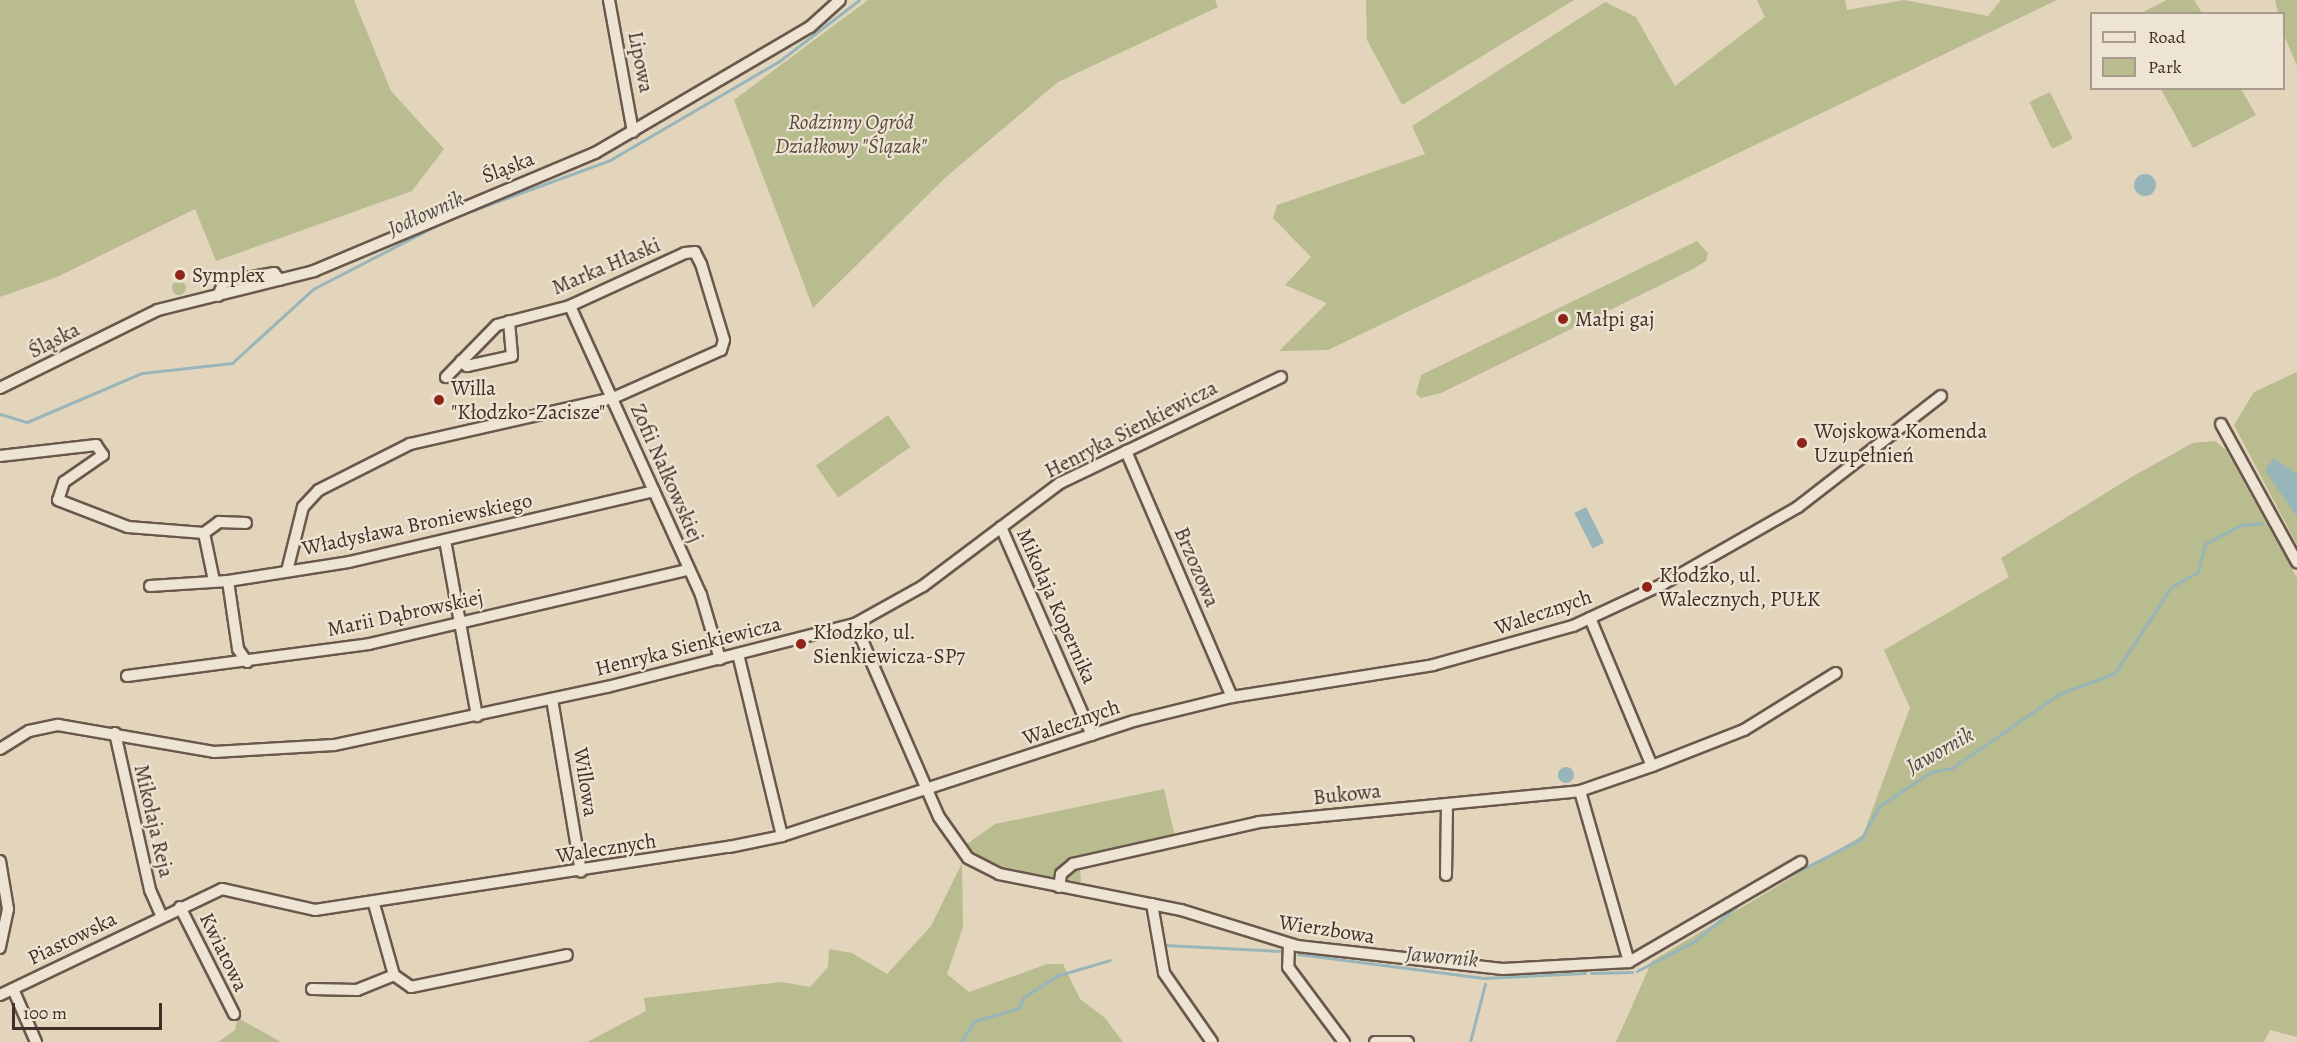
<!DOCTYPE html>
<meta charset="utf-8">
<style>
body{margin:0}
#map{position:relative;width:2297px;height:1042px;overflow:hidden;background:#e3d5bc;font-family:Alegreya,serif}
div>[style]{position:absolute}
.green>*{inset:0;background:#b8bc8e;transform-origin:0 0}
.round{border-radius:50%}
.water>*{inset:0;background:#98b6ba;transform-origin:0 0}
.stream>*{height:3px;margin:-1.5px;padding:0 1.5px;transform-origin:1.5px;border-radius:1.5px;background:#98b6ba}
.roads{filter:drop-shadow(2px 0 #6a584c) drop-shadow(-2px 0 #6a584c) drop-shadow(0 2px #6a584c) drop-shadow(0 -2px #6a584c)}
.minor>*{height:10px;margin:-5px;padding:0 5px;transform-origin:5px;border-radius:5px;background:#ede4d3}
.dots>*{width:16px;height:16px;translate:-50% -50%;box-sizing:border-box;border:3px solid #ede4d3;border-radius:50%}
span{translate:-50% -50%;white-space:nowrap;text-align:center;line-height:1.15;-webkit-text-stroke:4.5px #ede4d3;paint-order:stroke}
.street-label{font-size:21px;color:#412e26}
.park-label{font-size:21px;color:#594a3b;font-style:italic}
.poi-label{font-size:21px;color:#412e26}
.left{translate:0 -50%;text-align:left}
.water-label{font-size:22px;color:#524944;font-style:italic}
.legend{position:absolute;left:2090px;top:12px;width:195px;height:78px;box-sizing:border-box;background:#ede4d3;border:2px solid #a89b8e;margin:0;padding:8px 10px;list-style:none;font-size:18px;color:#412e26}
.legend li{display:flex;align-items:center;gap:12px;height:30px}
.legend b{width:30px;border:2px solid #a89b8e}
.scale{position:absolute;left:12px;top:1003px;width:150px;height:27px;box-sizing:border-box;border:3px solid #412e26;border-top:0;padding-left:8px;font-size:18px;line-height:21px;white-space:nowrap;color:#412e26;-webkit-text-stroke:4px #ede4d3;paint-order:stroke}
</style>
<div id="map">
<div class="green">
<i style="clip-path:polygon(0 0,354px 0,391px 91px,444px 149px,412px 191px,216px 261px,195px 209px,57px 277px,0 297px)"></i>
<i style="clip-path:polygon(868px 0,1215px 0,1218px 7px,1058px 82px,945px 178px,813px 308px,734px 100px)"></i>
<i style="clip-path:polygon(1366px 0,1574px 0,1402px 105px,1367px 40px)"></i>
<i style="clip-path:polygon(1757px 0,1845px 0,1847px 10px,1904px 0,1988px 16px,2001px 0,2057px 0,1328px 350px,1279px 351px,1327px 303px,1285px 285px,1311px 257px,1273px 218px,1277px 205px,1425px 154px,1412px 126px,1605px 2px,1636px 17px,1675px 86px,1765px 17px)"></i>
<i style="clip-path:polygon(2167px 0,2194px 0,2202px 13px,2141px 13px)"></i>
<i style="clip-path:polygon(2275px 0,2297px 0,2297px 66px,2284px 35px,2284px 14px,2278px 13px)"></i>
<i style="clip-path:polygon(2161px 89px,2241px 89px,2256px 115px,2193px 148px)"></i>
<i style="left:2050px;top:92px;width:52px;height:23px;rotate:64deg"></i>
<i style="clip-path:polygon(1697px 241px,1708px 253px,1706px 261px,1691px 270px,1441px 393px,1421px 398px,1416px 394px,1421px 375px)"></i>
<i class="round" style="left:172px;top:281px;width:14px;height:14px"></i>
<i style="clip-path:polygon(2297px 372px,2297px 545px,2234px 425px,2254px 392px)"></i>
<i style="left:888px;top:415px;width:39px;height:88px;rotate:55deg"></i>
<i style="clip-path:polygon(2215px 441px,2226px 450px,2297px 578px,2297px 1037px,2270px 1030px,2264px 1042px,1616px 1042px,1652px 961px,1863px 835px,1910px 708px,1884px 650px,2009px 577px,2001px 558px,2133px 476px,2193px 443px)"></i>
<i style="clip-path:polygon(1164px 789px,1177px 845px,1080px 867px,1081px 882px,998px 868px,964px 846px,995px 824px)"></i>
<i style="clip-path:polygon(962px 863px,963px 927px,947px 974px,969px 992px,1047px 964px,1063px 964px,1080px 999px,1105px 1018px,1123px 1042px,587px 1042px,646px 1011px,644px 998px,781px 982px,810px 987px,828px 967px,829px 949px,852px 953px,887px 974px,931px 926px)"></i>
<i style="clip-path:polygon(238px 1018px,281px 1042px,218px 1042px,235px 1030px)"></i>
</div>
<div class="water">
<i class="round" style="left:2134px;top:174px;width:22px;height:22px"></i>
<i style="clip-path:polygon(2274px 458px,2297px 474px,2297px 517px,2265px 470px)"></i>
<i style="left:1586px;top:507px;width:40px;height:13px;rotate:63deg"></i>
<i class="round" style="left:1558px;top:767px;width:16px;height:16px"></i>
</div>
<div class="stream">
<i style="left:471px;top:211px;width:148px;rotate:-20.1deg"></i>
<i style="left:610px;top:160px;width:194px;rotate:-30.3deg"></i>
<i style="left:778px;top:62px;width:102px;rotate:-37.4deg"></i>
<i style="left:0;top:414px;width:28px;rotate:17deg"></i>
<i style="left:27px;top:422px;width:125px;rotate:-23.1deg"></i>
<i style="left:142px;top:373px;width:91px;rotate:-6.3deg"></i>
<i style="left:232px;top:363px;width:110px;rotate:-42.4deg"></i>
<i style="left:313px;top:289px;width:148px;rotate:-27.3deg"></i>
<i style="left:1763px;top:889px;width:110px;rotate:-27deg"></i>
<i style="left:1861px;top:839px;width:38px;rotate:-61deg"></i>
<i style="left:1879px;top:806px;width:62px;rotate:-33.2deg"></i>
<i style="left:1931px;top:772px;width:21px;rotate:-11deg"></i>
<i style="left:1952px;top:768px;width:130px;rotate:-34.7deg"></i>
<i style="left:2059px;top:694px;width:60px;rotate:-20.6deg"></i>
<i style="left:2115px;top:673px;width:103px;rotate:-56.9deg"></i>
<i style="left:2171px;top:587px;width:31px;rotate:-29deg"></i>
<i style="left:2198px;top:572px;width:29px;rotate:-76deg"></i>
<i style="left:2205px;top:544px;width:41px;rotate:-27.8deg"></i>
<i style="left:2241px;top:525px;width:21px;rotate:-5deg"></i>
<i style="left:1165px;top:945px;width:115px;rotate:3deg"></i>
<i style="left:1298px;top:954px;width:187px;rotate:7.4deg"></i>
<i style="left:1483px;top:978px;width:102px;rotate:-2.8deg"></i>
<i style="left:1637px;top:971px;width:65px;rotate:-27.3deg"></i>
<i style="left:1695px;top:941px;width:62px;rotate:-39.8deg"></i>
<i style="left:1591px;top:973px;width:41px;rotate:-1.4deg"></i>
<i style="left:961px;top:1042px;width:25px;rotate:-58deg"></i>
<i style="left:974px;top:1021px;width:47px;rotate:-16.1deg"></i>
<i style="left:1019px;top:1008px;width:12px;rotate:-66deg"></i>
<i style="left:1024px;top:997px;width:38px;rotate:-33deg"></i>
<i style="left:1056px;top:976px;width:56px;rotate:-16.5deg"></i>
<i style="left:1470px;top:1042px;width:60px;rotate:-75.5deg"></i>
</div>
<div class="roads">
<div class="minor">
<i style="left:609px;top:0;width:134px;rotate:79.7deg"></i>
<i style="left:218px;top:296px;width:15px;rotate:-67deg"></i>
<i style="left:224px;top:282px;width:51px;rotate:-10.2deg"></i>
<i style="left:274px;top:273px;width:9px;rotate:49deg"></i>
<i style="left:570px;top:306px;width:317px;rotate:65.6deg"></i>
<i style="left:701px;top:595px;width:67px;rotate:73.5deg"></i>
<i style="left:461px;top:361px;width:8px;rotate:40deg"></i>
<i style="left:467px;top:366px;width:46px;rotate:-12.5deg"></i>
<i style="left:512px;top:356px;width:35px;rotate:-95deg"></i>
<i style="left:0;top:388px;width:176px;rotate:-26.3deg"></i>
<i style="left:158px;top:310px;width:161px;rotate:-14deg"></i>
<i style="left:314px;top:271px;width:305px;rotate:-22.8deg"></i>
<i style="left:595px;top:153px;width:249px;rotate:-30.4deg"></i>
<i style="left:810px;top:27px;width:40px;rotate:-42deg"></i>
<i style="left:2221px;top:424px;width:158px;rotate:61.2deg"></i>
<i style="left:1126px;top:451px;width:268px;rotate:66.7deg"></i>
<i style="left:0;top:456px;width:97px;rotate:-6.5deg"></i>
<i style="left:96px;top:445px;width:12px;rotate:55deg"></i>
<i style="left:103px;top:455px;width:47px;rotate:145.3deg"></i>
<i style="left:64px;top:482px;width:19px;rotate:108deg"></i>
<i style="left:58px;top:500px;width:75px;rotate:21.1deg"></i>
<i style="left:128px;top:527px;width:76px;rotate:4.5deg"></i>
<i style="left:204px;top:533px;width:49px;rotate:78.2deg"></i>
<i style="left:1001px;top:527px;width:227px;rotate:66.4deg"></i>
<i style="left:204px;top:533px;width:19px;rotate:-36deg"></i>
<i style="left:219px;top:522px;width:27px;rotate:2deg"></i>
<i style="left:445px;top:540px;width:179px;rotate:79.7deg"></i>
<i style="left:287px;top:571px;width:66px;rotate:-76deg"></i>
<i style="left:303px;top:507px;width:23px;rotate:-47deg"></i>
<i style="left:319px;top:490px;width:102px;rotate:-26.8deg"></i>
<i style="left:410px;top:444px;width:208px;rotate:-12.8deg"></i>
<i style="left:613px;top:398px;width:118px;rotate:-24deg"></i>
<i style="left:721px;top:350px;width:10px;rotate:-73deg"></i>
<i style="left:724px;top:340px;width:79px;rotate:-106.8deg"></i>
<i style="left:701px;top:264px;width:13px;rotate:-117deg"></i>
<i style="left:695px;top:252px;width:10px;rotate:174deg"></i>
<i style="left:685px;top:253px;width:127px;rotate:155.3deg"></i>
<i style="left:570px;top:306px;width:75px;rotate:165.4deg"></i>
<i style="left:497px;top:325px;width:73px;rotate:134.4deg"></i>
<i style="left:228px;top:581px;width:69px;rotate:81.6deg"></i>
<i style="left:238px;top:649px;width:16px;rotate:55deg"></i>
<i style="left:150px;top:586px;width:78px;rotate:-3.7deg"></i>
<i style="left:228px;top:581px;width:122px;rotate:-8.9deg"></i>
<i style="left:349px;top:562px;width:313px;rotate:-13.1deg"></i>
<i style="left:1590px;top:618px;width:160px;rotate:67.3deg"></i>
<i style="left:1652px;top:766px;width:99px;rotate:-21.4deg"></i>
<i style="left:1744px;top:730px;width:108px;rotate:-31.8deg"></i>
<i style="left:855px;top:624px;width:210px;rotate:66.5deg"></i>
<i style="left:939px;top:817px;width:50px;rotate:54.7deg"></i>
<i style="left:968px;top:858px;width:35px;rotate:27deg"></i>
<i style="left:999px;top:874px;width:186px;rotate:11.2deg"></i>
<i style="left:1181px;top:910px;width:121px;rotate:17.2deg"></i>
<i style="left:1297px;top:946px;width:207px;rotate:6.4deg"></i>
<i style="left:1503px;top:969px;width:126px;rotate:-3.2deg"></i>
<i style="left:1629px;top:962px;width:178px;rotate:-106deg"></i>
<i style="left:738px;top:654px;width:187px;rotate:76.4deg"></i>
<i style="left:127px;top:676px;width:244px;rotate:-7.5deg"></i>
<i style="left:369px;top:644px;width:327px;rotate:-13.1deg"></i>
<i style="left:552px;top:699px;width:175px;rotate:80.5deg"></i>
<i style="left:115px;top:733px;width:161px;rotate:77.4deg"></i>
<i style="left:150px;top:890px;width:27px;rotate:66deg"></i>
<i style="left:0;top:749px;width:34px;rotate:-32deg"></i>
<i style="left:29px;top:731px;width:30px;rotate:-12deg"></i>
<i style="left:58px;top:725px;width:158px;rotate:9.8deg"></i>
<i style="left:214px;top:752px;width:120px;rotate:-3.3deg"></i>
<i style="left:334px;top:745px;width:279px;rotate:-12deg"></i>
<i style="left:607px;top:687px;width:256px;rotate:-14.3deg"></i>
<i style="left:855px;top:624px;width:78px;rotate:-29.2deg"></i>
<i style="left:923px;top:586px;width:171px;rotate:-36.9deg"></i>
<i style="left:1060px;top:483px;width:245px;rotate:-25.6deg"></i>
<i style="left:0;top:861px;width:49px;rotate:80.5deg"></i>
<i style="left:8px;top:909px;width:40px;rotate:102deg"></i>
<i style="left:1446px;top:875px;width:71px;rotate:-89.2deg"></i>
<i style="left:1059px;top:887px;width:13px;rotate:-81deg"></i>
<i style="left:1061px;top:874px;width:16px;rotate:-40deg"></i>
<i style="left:1073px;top:864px;width:191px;rotate:-12.7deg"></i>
<i style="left:1259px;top:822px;width:322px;rotate:-5.5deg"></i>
<i style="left:1580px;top:791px;width:76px;rotate:-19.1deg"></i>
<i style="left:374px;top:904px;width:74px;rotate:74.3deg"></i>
<i style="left:394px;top:975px;width:21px;rotate:35deg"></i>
<i style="left:411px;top:987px;width:159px;rotate:-11.6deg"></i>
<i style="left:1152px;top:904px;width:70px;rotate:80.1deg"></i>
<i style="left:1164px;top:973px;width:84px;rotate:55.2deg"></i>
<i style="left:180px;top:907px;width:120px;rotate:63.2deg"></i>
<i style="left:1289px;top:944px;width:23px;rotate:92deg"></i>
<i style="left:1288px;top:967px;width:94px;rotate:53.3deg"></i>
<i style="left:1629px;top:962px;width:199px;rotate:-30.2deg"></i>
<i style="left:13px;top:989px;width:58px;rotate:66.5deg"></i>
<i style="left:312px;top:989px;width:45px;rotate:1.3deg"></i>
<i style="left:357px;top:990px;width:40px;rotate:-22deg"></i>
<i style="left:0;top:995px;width:246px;rotate:-25.5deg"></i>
<i style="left:222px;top:889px;width:95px;rotate:12.7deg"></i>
<i style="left:315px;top:910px;width:419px;rotate:-8.7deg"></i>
<i style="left:729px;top:847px;width:54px;rotate:-11.7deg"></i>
<i style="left:782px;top:836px;width:370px;rotate:-18.1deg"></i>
<i style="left:1134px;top:721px;width:101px;rotate:-13.8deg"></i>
<i style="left:1232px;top:697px;width:204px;rotate:-9deg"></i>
<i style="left:1433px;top:665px;width:145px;rotate:-15.6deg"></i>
<i style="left:1573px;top:626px;width:99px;rotate:-25deg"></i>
<i style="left:1663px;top:584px;width:155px;rotate:-29.7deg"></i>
<i style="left:1798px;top:507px;width:181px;rotate:-37.8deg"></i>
<i style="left:1375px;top:1042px;width:33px"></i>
</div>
</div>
<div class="dots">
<i style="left:180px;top:275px;background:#8f2418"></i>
<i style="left:1563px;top:319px;background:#8f2418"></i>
<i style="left:439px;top:400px;background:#8f2418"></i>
<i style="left:1802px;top:443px;background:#8f2418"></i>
<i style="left:1647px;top:587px;background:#8f2418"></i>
<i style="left:801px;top:644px;background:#8f2418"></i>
</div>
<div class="street-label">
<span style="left:641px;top:62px;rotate:79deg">Lipowa</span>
<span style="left:508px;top:167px;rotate:-21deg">Śląska</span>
<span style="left:606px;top:266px;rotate:-23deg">Marka Hłaski</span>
<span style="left:54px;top:340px;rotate:-27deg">Śląska</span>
<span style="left:1131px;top:429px;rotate:-27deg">Henryka Sienkiewicza</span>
<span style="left:667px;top:473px;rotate:66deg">Zofii Nałkowskiej</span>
<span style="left:417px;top:524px;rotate:-12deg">Władysława Broniewskiego</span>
<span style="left:1197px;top:567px;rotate:67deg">Brzozowa</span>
<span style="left:1057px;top:606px;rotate:66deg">Mikołaja Kopernika</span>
<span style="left:1543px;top:612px;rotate:-19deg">Walecznych</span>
<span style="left:405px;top:613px;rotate:-12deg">Marii Dąbrowskiej</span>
<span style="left:688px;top:646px;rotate:-14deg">Henryka Sienkiewicza</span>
<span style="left:1071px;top:722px;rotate:-19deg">Walecznych</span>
<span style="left:586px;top:782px;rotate:81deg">Willowa</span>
<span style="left:1347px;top:794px;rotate:-6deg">Bukowa</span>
<span style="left:154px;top:821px;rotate:77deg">Mikołaja Reja</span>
<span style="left:606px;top:848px;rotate:-9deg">Walecznych</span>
<span style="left:1327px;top:929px;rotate:9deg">Wierzbowa</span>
<span style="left:72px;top:938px;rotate:-26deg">Piastowska</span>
<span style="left:224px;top:952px;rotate:64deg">Kwiatowa</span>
</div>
<div class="park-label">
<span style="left:851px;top:134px">Rodzinny Ogród<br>Działkowy "Ślązak"</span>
</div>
<div class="poi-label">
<span class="left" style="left:192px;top:275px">Symplex</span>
<span class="left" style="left:1575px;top:319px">Małpi gaj</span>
<span class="left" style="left:451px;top:400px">Willa<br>"Kłodzko-Zacisze"</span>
<span class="left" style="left:1814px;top:443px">Wojskowa Komenda<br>Uzupełnień</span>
<span class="left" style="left:1659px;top:587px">Kłodzko, ul.<br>Walecznych, PUŁK</span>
<span class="left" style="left:813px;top:644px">Kłodzko, ul.<br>Sienkiewicza-SP7</span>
</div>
<div class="water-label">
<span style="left:426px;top:214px;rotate:-24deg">Jodłownik</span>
<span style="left:1940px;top:751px;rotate:-29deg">Jawornik</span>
<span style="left:1442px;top:957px;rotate:5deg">Jawornik</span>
</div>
<ul class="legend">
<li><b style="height:8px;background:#ede4d3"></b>Road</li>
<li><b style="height:16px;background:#b8bc8e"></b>Park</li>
</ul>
<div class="scale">100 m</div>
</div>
